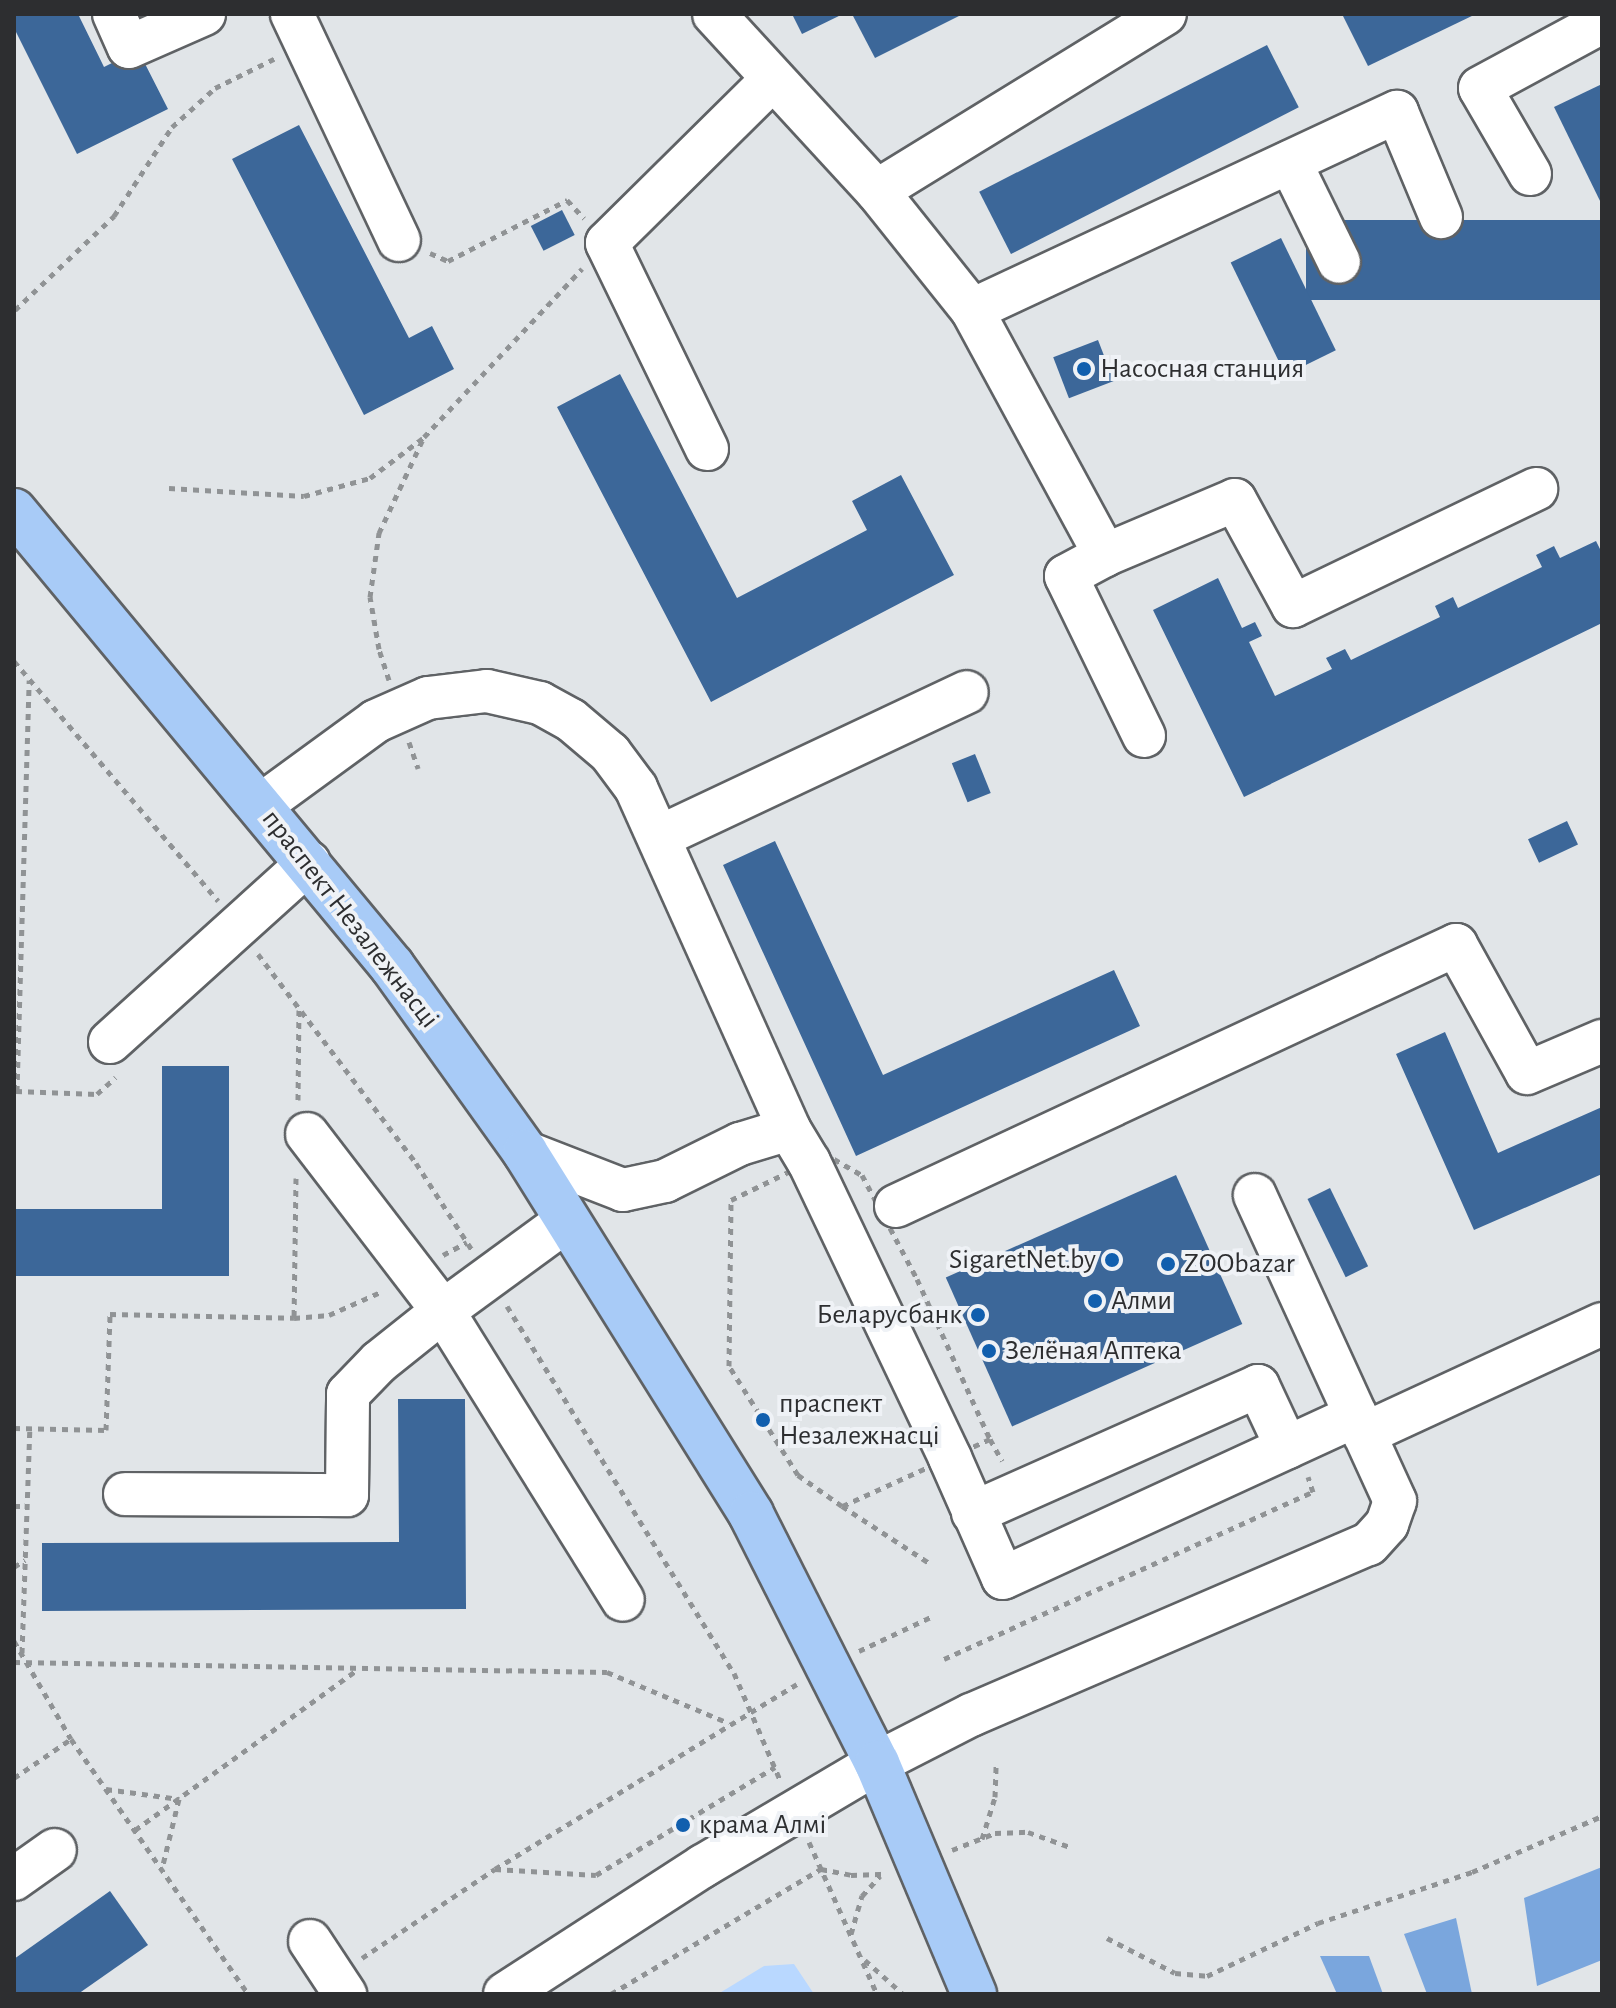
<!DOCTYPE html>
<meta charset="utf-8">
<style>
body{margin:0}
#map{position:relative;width:1616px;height:2008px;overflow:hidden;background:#e1e5e8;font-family:"Alegreya Sans",sans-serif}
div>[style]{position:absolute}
.green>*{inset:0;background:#b9d8ff}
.water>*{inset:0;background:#7aa6dd}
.building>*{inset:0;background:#3c6799;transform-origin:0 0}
.path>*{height:5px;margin-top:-2.5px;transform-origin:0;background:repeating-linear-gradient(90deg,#909395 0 6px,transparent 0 12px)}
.roads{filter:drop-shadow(2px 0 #5f6265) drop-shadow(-2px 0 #5f6265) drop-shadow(0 2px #5f6265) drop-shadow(0 -2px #5f6265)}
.minor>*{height:42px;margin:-21px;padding:0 21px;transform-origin:21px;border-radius:21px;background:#fff}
.major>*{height:44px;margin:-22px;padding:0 22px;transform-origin:22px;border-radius:22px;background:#a8cbf7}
.dots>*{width:22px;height:22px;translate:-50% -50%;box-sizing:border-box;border:4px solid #eff2f6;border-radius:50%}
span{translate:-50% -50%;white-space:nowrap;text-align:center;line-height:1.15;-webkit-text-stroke:8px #eff2f6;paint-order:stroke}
.poi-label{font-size:28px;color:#2d2e30}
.left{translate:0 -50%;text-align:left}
.right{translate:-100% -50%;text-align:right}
.street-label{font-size:28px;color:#2d2e30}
.frame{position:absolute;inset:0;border:16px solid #2d2e30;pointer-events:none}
</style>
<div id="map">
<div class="green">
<i style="clip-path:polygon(794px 1964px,814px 1994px,718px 1994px,764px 1966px)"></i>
</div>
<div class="water">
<i style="clip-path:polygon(1602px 1867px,1602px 1960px,1537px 1986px,1524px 1898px)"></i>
<i style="clip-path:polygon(1456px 1918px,1472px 1994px,1427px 1994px,1404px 1934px)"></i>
<i style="clip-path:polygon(1320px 1956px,1369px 1956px,1383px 1994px,1337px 1994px)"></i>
</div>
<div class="building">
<i style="clip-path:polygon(14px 14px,78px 14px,104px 67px,138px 50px,168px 109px,77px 154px,14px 28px)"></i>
<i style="clip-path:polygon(792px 14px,843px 14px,802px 34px)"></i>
<i style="clip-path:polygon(852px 14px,963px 14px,875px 58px)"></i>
<i style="clip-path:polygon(1342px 14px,1476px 14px,1368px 66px)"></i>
<i style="left:1267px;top:45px;width:70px;height:323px;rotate:63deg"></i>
<i style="clip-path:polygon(1602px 84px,1602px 205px,1554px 107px)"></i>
<i style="clip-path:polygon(299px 125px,409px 338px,432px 326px,454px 369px,364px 415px,232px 159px)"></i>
<i style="left:562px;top:210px;width:28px;height:35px;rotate:63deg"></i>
<i style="left:1602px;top:220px;width:80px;height:296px;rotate:90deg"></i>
<i style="left:1281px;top:238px;width:125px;height:56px;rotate:64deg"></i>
<i style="left:1098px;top:340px;width:44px;height:48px;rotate:69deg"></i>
<i style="clip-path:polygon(620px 374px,737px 598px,867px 530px,852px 501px,901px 475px,954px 575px,711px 702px,557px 407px)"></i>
<i style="clip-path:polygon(1596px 541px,1602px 553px,1602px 623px,1244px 797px,1153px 610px,1218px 578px,1242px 628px,1255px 622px,1262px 636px,1249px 642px,1275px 696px,1332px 669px,1326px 658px,1345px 649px,1351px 660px,1440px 617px,1435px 606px,1453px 597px,1458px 608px,1542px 567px,1536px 555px,1554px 546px,1560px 558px)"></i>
<i style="left:975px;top:754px;width:42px;height:25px;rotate:68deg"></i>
<i style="left:1567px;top:821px;width:26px;height:43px;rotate:65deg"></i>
<i style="clip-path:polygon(775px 841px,883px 1075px,1114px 970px,1140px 1026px,856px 1156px,723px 865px)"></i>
<i style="clip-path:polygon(1445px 1032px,1498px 1153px,1602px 1107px,1602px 1174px,1474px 1230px,1396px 1054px)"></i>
<i style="clip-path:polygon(162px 1066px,229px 1066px,229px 1276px,14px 1276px,14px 1209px,162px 1209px)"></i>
<i style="left:1176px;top:1175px;width:163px;height:252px;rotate:66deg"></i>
<i style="left:1330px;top:1188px;width:87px;height:25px;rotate:64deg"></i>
<i style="clip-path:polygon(398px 1399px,465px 1399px,466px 1609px,42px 1611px,42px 1543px,399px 1542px)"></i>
<i style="clip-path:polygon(110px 1891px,148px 1945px,78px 1994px,14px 1994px,14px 1959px)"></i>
</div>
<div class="path">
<i style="left:430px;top:253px;width:20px;rotate:24deg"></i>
<i style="left:448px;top:261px;width:134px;rotate:-27.1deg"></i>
<i style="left:567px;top:200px;width:25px;rotate:47deg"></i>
<i style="left:15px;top:310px;width:137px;rotate:-43.5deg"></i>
<i style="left:114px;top:216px;width:106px;rotate:-56.9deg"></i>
<i style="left:172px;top:127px;width:58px;rotate:-42.2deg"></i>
<i style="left:215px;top:88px;width:66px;rotate:-26.2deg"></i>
<i style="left:169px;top:488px;width:135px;rotate:3.4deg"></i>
<i style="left:304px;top:496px;width:68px;rotate:-15.3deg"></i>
<i style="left:370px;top:478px;width:66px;rotate:-37deg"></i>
<i style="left:14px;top:661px;width:315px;rotate:49.6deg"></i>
<i style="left:389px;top:680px;width:33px;rotate:-108deg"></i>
<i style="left:379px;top:649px;width:53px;rotate:-99.8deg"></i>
<i style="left:370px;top:597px;width:65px;rotate:-82deg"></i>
<i style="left:379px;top:533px;width:106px;rotate:-64.9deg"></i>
<i style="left:424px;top:437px;width:231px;rotate:-46.8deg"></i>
<i style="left:409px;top:742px;width:28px;rotate:71deg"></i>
<i style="left:258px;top:954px;width:262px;rotate:52.9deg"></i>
<i style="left:416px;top:1163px;width:103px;rotate:57.2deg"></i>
<i style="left:16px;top:1091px;width:81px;rotate:2.1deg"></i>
<i style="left:97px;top:1094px;width:25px;rotate:-42deg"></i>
<i style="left:17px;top:1091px;width:411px;rotate:-88.3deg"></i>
<i style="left:298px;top:1100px;width:90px;rotate:-89.4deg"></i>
<i style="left:834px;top:1159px;width:32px;rotate:30deg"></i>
<i style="left:862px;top:1175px;width:118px;rotate:62.1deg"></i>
<i style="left:917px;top:1279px;width:176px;rotate:65.5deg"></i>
<i style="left:990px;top:1439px;width:162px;rotate:155.6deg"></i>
<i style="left:842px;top:1506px;width:54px;rotate:-144.8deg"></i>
<i style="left:798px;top:1475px;width:129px;rotate:-122.3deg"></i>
<i style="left:729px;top:1366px;width:166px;rotate:-89.3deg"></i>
<i style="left:731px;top:1200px;width:87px;rotate:-26deg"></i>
<i style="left:809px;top:1162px;width:25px;rotate:-7deg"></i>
<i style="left:296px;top:1178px;width:140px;rotate:90.8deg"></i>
<i style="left:294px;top:1318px;width:35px;rotate:-5deg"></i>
<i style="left:329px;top:1315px;width:59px;rotate:-24deg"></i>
<i style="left:443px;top:1255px;width:27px;rotate:-28deg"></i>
<i style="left:507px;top:1306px;width:432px;rotate:58.3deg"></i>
<i style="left:734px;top:1673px;width:119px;rotate:66.7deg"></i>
<i style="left:14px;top:1428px;width:92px;rotate:1.2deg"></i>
<i style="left:106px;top:1430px;width:116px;rotate:-88deg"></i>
<i style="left:110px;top:1314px;width:184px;rotate:1.2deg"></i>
<i style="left:990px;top:1439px;width:25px;rotate:61deg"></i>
<i style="left:14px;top:1506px;width:13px"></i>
<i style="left:842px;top:1506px;width:104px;rotate:33.2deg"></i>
<i style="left:14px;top:1567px;width:13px;rotate:-32deg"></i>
<i style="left:14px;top:1641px;width:113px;rotate:59.8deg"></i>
<i style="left:71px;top:1739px;width:310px;rotate:55.2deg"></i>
<i style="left:859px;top:1651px;width:80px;rotate:-25.3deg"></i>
<i style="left:22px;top:1653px;width:225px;rotate:-88deg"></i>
<i style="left:944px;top:1659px;width:405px;rotate:-24.4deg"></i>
<i style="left:1313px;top:1492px;width:16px;rotate:-108deg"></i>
<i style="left:14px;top:1662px;width:593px;rotate:0.97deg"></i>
<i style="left:607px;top:1672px;width:132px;rotate:22.7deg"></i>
<i style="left:14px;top:1778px;width:69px;rotate:-34.4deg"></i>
<i style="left:106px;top:1789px;width:74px;rotate:7.8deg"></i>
<i style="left:179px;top:1799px;width:72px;rotate:103.7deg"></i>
<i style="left:135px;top:1830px;width:274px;rotate:-35.8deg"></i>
<i style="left:982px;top:1839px;width:44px;rotate:-72.8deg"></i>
<i style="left:995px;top:1797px;width:35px;rotate:-88deg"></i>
<i style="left:809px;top:1842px;width:167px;rotate:65.9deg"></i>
<i style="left:952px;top:1850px;width:46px;rotate:-21.6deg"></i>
<i style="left:995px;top:1833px;width:33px;rotate:-2deg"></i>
<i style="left:1028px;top:1832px;width:45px;rotate:19.7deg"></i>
<i style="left:495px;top:1869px;width:101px;rotate:3.4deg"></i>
<i style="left:596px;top:1875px;width:209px;rotate:-31.1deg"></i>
<i style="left:851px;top:1934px;width:40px;rotate:-74deg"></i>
<i style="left:862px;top:1896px;width:27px;rotate:-48deg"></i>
<i style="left:1107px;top:1938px;width:76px;rotate:27.2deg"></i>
<i style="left:1175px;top:1973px;width:32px;rotate:5deg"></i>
<i style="left:1207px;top:1976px;width:123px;rotate:-25.5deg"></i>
<i style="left:1318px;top:1923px;width:162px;rotate:-18.3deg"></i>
<i style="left:1472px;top:1872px;width:142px;rotate:-23.3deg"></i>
<i style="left:362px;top:1958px;width:160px;rotate:-33.8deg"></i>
<i style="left:495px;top:1869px;width:354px;rotate:-31.5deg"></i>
<i style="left:865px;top:1960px;width:51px;rotate:41.8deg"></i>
<i style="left:611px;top:1994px;width:244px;rotate:-30.8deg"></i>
<i style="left:821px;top:1869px;width:31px;rotate:11deg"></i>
<i style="left:851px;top:1875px;width:35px;rotate:-2deg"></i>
</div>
<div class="roads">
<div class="minor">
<i style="left:114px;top:14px;width:36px;rotate:66deg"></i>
<i style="left:129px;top:47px;width:82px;rotate:-23.7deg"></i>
<i style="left:292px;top:14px;width:250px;rotate:64.7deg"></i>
<i style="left:714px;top:14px;width:241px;rotate:47.4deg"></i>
<i style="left:877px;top:191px;width:152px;rotate:51.4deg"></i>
<i style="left:972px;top:310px;width:279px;rotate:61.5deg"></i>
<i style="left:1290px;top:162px;width:111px;rotate:63.9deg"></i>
<i style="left:1530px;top:174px;width:99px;rotate:-120.2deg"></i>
<i style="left:1480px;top:88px;width:139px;rotate:-28.4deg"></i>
<i style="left:877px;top:191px;width:338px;rotate:-31.6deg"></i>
<i style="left:972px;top:310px;width:469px;rotate:-25deg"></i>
<i style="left:1397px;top:112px;width:114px;rotate:67.3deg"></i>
<i style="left:707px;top:449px;width:229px;rotate:-115.9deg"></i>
<i style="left:607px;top:243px;width:232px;rotate:-44.7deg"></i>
<i style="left:1144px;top:736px;width:178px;rotate:-116deg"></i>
<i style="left:1066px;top:576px;width:44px;rotate:-28.3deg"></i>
<i style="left:1105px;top:555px;width:141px;rotate:-22.9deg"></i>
<i style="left:1235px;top:500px;width:121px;rotate:61.3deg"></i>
<i style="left:1293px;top:606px;width:270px;rotate:-25.7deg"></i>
<i style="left:261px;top:805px;width:142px;rotate:-36.1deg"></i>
<i style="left:376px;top:721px;width:57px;rotate:-23.9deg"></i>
<i style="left:428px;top:698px;width:59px;rotate:-6.8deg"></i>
<i style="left:487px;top:691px;width:54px;rotate:12.8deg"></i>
<i style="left:540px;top:703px;width:35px;rotate:29deg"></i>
<i style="left:571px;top:720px;width:51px;rotate:40.2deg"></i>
<i style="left:610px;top:753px;width:44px;rotate:53.4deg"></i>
<i style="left:636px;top:788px;width:374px;rotate:65.8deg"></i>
<i style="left:659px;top:837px;width:340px;rotate:-25.2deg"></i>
<i style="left:110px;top:1042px;width:268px;rotate:-42.1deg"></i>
<i style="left:307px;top:1134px;width:223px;rotate:52.5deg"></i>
<i style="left:443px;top:1311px;width:340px;rotate:58.1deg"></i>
<i style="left:525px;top:1152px;width:105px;rotate:21.2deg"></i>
<i style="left:623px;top:1190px;width:43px;rotate:-12.1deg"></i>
<i style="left:665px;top:1181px;width:84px;rotate:-26.3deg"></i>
<i style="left:740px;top:1144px;width:51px;rotate:-17deg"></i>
<i style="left:789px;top:1129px;width:39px;rotate:59deg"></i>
<i style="left:809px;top:1162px;width:328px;rotate:64.5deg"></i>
<i style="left:950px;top:1458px;width:131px;rotate:66.2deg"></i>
<i style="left:1003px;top:1578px;width:388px;rotate:-24.7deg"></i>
<i style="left:1356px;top:1416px;width:243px;rotate:-114.6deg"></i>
<i style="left:896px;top:1206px;width:618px;rotate:-24.99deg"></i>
<i style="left:1456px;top:945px;width:146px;rotate:61deg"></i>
<i style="left:1527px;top:1073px;width:82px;rotate:-23.1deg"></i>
<i style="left:1364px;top:1434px;width:262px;rotate:-24.8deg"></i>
<i style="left:125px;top:1494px;width:222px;rotate:0.3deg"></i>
<i style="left:347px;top:1495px;width:101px;rotate:-89.4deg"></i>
<i style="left:348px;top:1394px;width:45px;rotate:-45.9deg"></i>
<i style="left:379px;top:1362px;width:82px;rotate:-38.6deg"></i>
<i style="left:443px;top:1311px;width:152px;rotate:-36.2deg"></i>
<i style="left:973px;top:1513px;width:312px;rotate:-24deg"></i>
<i style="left:1258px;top:1386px;width:68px;rotate:64.9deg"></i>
<i style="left:14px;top:1879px;width:50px;rotate:-35.3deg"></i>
<i style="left:310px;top:1941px;width:64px;rotate:56.6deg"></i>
<i style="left:505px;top:1994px;width:236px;rotate:-32.9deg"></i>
<i style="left:703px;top:1866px;width:202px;rotate:-30.6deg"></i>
<i style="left:877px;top:1763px;width:106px;rotate:-27.1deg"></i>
<i style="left:971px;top:1715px;width:433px;rotate:-23.3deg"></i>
<i style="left:1369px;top:1544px;width:27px;rotate:-48deg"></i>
<i style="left:1387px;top:1524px;width:24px;rotate:-71deg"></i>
<i style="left:1395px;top:1501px;width:94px;rotate:-114.6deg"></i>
</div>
<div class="major">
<i style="left:14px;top:511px;width:592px;rotate:50.28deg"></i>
<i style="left:392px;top:966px;width:229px;rotate:54.4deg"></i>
<i style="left:525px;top:1152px;width:427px;rotate:58deg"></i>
<i style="left:751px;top:1514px;width:279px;rotate:63.2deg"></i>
<i style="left:877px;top:1763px;width:251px;rotate:67.2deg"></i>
</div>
</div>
<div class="dots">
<i style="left:1084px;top:369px;background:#115fae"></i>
<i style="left:1112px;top:1260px;background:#115fae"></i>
<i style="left:1168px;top:1264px;background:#115fae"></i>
<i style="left:1095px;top:1301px;background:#115fae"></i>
<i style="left:978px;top:1315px;background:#115fae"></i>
<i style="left:989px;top:1351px;background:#115fae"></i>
<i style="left:763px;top:1420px;background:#115fae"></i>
<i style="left:683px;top:1825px;background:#115fae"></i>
</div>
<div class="poi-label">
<span class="left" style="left:1100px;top:369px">Насосная станция</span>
<span class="right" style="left:1096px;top:1260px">SigaretNet.by</span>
<span class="left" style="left:1184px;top:1264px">ZOObazar</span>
<span class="left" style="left:1111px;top:1301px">Алми</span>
<span class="right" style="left:962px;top:1315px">Беларусбанк</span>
<span class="left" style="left:1005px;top:1351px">Зелёная Аптека</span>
<span class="left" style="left:779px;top:1420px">праспект<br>Незалежнасці</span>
<span class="left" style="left:699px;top:1825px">крама Алмі</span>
</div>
<div class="street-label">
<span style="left:350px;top:919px;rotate:52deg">праспект Незалежнасці</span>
</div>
<div class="frame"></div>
</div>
